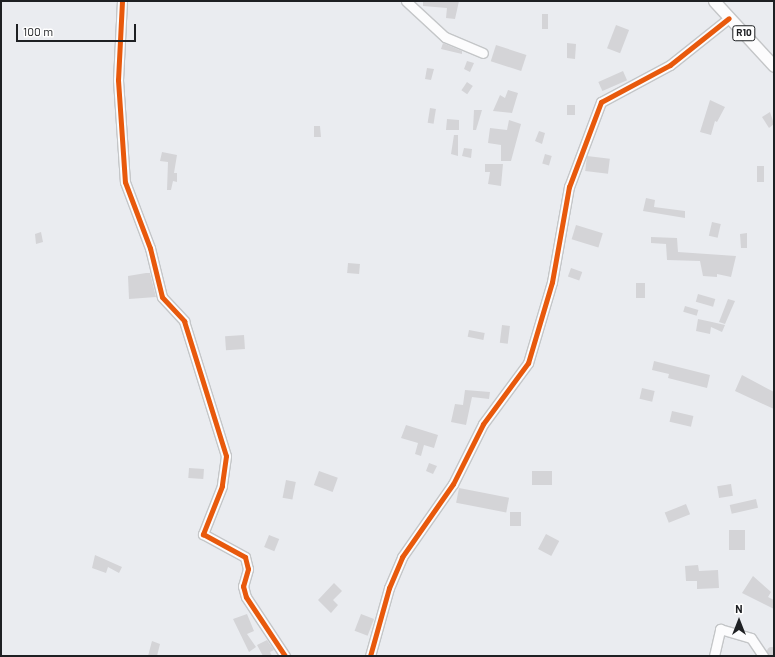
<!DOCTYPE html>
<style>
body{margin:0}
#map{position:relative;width:775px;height:657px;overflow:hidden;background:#eaecf0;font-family:Barlow,sans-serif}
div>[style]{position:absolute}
.building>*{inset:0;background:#d4d4d7;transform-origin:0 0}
.round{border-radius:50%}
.roads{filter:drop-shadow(1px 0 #c4c6c8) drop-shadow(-1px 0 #c4c6c8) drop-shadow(0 1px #c4c6c8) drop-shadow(0 -1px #c4c6c8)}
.minor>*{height:9px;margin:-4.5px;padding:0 4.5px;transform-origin:4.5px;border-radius:4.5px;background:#fcfcfd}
.major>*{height:11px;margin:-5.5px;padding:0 5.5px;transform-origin:5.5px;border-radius:5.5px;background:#fcfcfd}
.cycleway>*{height:5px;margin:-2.5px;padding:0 2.5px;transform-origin:2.5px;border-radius:2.5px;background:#e8590c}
span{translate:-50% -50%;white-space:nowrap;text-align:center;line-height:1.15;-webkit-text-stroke:3px #fff;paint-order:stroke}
.shield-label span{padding:1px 3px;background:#fff;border:1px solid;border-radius:3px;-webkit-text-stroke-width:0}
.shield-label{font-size:10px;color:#1e2023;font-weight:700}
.frame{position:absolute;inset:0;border:2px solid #1e2023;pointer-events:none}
.north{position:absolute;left:719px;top:601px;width:40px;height:40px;-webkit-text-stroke:3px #fff;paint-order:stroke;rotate:0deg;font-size:11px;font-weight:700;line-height:16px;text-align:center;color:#1e2023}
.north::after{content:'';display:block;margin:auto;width:14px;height:18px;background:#1e2023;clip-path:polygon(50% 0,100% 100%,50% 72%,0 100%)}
.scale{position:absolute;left:16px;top:24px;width:120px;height:18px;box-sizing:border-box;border:2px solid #1e2023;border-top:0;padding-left:5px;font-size:12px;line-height:14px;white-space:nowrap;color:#1e2023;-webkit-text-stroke:3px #fff;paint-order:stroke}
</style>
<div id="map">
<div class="building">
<i style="clip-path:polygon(423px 1px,459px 1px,455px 19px,446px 18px,447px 8px,423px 6px)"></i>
<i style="left:542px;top:14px;width:6px;height:15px"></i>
<i style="left:616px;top:25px;width:14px;height:25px;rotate:21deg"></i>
<i style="clip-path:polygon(443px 43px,462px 51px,462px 54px,441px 49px)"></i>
<i style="clip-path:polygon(567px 43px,576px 44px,575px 59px,567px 58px)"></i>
<i style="left:496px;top:45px;width:32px;height:17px;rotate:18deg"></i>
<i style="clip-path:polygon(467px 61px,474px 63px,470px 72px,464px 69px)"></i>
<i style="clip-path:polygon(427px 68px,434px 69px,431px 80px,425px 79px)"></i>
<i style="left:623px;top:71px;width:10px;height:27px;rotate:66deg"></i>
<i style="left:467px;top:82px;width:7px;height:10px;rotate:34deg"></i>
<i style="clip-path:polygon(508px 90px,518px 93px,512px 113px,493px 111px,500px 95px,505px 98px)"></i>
<i style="clip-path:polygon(710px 100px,725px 107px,717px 122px,715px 121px,711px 135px,700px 132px)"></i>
<i style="left:567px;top:105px;width:8px;height:10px"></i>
<i style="left:430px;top:108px;width:6px;height:15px;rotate:9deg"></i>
<i style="clip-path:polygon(474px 110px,482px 110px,476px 130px,473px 130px)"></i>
<i style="clip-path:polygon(770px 112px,774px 124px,769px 128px,762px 117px)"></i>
<i style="clip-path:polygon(447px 119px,459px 120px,459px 130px,446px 130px)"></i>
<i style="clip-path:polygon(509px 120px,521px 124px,511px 161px,501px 161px,501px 145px,488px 143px,490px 128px,507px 130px)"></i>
<i style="clip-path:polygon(314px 126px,320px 126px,321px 137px,314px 137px)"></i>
<i style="clip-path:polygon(539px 131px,545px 133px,542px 144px,535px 141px)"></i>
<i style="clip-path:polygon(454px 135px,458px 135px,458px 156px,451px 154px)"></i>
<i style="clip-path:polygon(464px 148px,472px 149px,471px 158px,462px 156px)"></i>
<i style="clip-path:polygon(162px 152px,177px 155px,174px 173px,177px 173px,177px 182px,173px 181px,171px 190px,167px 190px,168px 162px,160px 161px)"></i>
<i style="left:545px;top:154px;width:7px;height:10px;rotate:16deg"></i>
<i style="left:587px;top:156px;width:23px;height:15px;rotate:7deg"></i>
<i style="clip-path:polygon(485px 164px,503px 164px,501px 186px,488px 184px,490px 172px,485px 172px)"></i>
<i style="left:757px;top:166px;width:7px;height:16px"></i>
<i style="clip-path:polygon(646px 198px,655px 200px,654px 207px,685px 211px,685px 218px,643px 211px)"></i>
<i style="left:712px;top:222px;width:9px;height:14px;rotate:13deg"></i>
<i style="left:576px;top:225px;width:28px;height:15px;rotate:17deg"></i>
<i style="clip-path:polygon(41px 232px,43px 242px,36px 244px,35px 234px)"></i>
<i style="clip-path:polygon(747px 233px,747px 248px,741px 248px,740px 234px)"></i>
<i style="clip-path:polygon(651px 237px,677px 238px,678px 252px,736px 256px,731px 277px,717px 274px,717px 277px,703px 276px,700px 261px,667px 260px,666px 244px,651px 243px)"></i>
<i style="left:348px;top:263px;width:12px;height:10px;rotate:5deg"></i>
<i style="left:571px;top:268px;width:12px;height:9px;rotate:20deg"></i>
<i style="clip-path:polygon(146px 273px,150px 273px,156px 297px,129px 299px,128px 276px)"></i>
<i style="left:636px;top:283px;width:9px;height:15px"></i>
<i style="left:698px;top:294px;width:18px;height:8px;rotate:16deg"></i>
<i style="clip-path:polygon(728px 299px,735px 301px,725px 324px,719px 322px)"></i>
<i style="left:685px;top:306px;width:14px;height:6px;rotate:17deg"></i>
<i style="clip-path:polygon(698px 319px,712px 322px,725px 325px,722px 332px,711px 327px,710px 334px,696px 331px)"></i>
<i style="left:502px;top:325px;width:8px;height:18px;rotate:7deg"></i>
<i style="left:469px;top:330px;width:16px;height:7px;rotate:11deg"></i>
<i style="left:244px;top:335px;width:14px;height:19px;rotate:86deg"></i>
<i style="clip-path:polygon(654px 361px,710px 375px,707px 388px,668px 378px,669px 374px,652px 370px)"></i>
<i style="clip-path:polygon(742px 375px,774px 392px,774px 409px,735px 391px)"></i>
<i style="left:642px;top:388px;width:13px;height:11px;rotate:13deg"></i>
<i style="clip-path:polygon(465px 390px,490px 392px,489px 399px,472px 397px,466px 425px,451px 422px,455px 404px,463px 405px)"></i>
<i style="left:672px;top:411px;width:22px;height:11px;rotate:13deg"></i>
<i style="clip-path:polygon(406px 425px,438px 435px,434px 448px,424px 445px,421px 456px,415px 454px,418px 443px,401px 438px)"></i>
<i style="clip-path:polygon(429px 463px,437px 466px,433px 474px,426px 471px)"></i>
<i style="left:189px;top:468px;width:15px;height:10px;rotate:4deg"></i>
<i style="left:319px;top:471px;width:20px;height:15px;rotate:20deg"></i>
<i style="left:532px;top:471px;width:20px;height:14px"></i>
<i style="left:286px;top:480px;width:10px;height:18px;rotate:11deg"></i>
<i style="left:731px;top:484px;width:12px;height:14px;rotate:81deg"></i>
<i style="left:459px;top:488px;width:51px;height:15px;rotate:11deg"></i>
<i style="left:756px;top:499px;width:9px;height:27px;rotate:77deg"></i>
<i style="left:686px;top:504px;width:11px;height:23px;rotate:68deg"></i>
<i style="left:510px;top:512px;width:11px;height:14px"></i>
<i style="left:729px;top:530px;width:16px;height:20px"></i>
<i style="left:546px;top:534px;width:15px;height:17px;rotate:28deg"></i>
<i style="left:269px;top:535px;width:11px;height:13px;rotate:22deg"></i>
<i style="clip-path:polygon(95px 555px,122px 567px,119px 573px,108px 567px,106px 573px,92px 568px)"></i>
<i style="clip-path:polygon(698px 565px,699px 571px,718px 570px,719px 588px,697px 589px,697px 581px,686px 581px,685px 566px)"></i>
<i style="clip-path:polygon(753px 576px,771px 592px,768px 597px,774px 600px,774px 609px,742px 593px)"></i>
<i style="clip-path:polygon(334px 583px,342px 591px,333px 600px,338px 605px,331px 613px,318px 600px)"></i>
<i style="clip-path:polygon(247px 614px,254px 631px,247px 634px,256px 647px,249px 652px,233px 619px)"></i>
<i style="left:361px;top:614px;width:14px;height:18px;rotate:21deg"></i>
<i style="clip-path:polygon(267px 640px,274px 650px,270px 652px,272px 656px,263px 656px,257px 645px)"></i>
<i style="clip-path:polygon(152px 641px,160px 644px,157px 656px,148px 656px)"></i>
<i class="round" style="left:766.5px;top:646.5px;width:9px;height:9px"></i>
</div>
<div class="roads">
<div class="minor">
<i style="left:122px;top:1px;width:79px;rotate:92.9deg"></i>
<i style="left:118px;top:80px;width:102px;rotate:86.1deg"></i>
<i style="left:125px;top:182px;width:71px;rotate:69.3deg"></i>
<i style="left:150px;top:248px;width:50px;rotate:76.2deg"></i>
<i style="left:162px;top:297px;width:33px;rotate:47deg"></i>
<i style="left:184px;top:321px;width:141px;rotate:72.7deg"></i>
<i style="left:226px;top:456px;width:30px;rotate:98deg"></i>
<i style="left:222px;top:486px;width:52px;rotate:111.6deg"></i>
<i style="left:203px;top:534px;width:48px;rotate:28.7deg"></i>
<i style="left:245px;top:557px;width:12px;rotate:76deg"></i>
<i style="left:248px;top:569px;width:18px;rotate:106deg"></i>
<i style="left:243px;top:586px;width:11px;rotate:75deg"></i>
<i style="left:246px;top:597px;width:71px;rotate:56.5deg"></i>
<i style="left:406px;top:1px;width:53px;rotate:42.7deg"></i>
<i style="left:445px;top:37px;width:41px;rotate:22.8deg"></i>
<i style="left:370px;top:656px;width:71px;rotate:-74.4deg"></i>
<i style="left:389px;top:588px;width:34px;rotate:-67deg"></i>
<i style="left:402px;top:557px;width:89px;rotate:-55.1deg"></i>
<i style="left:453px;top:484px;width:67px;rotate:-63.4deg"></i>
<i style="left:483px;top:424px;width:76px;rotate:-53.6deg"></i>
<i style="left:528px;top:363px;width:84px;rotate:-73.5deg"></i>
<i style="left:552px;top:282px;width:97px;rotate:-79.9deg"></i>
<i style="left:569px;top:187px;width:91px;rotate:-69.4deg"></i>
<i style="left:601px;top:102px;width:78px;rotate:-28.2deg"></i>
<i style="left:670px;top:65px;width:75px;rotate:-38.5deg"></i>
<i style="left:714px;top:656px;width:28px;rotate:-77deg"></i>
<i style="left:720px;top:629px;width:32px;rotate:16deg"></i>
<i style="left:751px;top:638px;width:22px;rotate:56deg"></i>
</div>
<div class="major">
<i style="left:714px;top:1px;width:88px;rotate:47.3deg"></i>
</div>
</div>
<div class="cycleway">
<i style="left:122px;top:1px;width:79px;rotate:92.9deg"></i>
<i style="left:118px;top:80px;width:102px;rotate:86.1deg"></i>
<i style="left:125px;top:182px;width:71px;rotate:69.3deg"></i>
<i style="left:150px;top:248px;width:50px;rotate:76.2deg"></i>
<i style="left:162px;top:297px;width:33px;rotate:47deg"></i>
<i style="left:184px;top:321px;width:141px;rotate:72.7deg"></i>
<i style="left:226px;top:456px;width:30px;rotate:98deg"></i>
<i style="left:222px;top:486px;width:52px;rotate:111.6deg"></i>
<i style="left:203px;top:534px;width:48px;rotate:28.7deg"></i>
<i style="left:245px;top:557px;width:12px;rotate:76deg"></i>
<i style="left:248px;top:569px;width:18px;rotate:106deg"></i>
<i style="left:243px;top:586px;width:11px;rotate:75deg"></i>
<i style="left:246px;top:597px;width:71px;rotate:56.5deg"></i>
<i style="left:370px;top:656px;width:71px;rotate:-74.4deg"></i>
<i style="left:389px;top:588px;width:34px;rotate:-67deg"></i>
<i style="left:402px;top:557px;width:89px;rotate:-55.1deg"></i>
<i style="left:453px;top:484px;width:67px;rotate:-63.4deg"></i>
<i style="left:483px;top:424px;width:76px;rotate:-53.6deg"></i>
<i style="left:528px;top:363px;width:84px;rotate:-73.5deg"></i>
<i style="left:552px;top:282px;width:97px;rotate:-79.9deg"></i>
<i style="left:569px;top:187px;width:91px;rotate:-69.4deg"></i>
<i style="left:601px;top:102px;width:78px;rotate:-28.2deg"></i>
<i style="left:670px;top:65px;width:75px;rotate:-38.5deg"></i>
</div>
<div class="shield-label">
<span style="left:744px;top:33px">R10</span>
</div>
<div class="frame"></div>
<div class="north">N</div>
<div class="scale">100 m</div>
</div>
